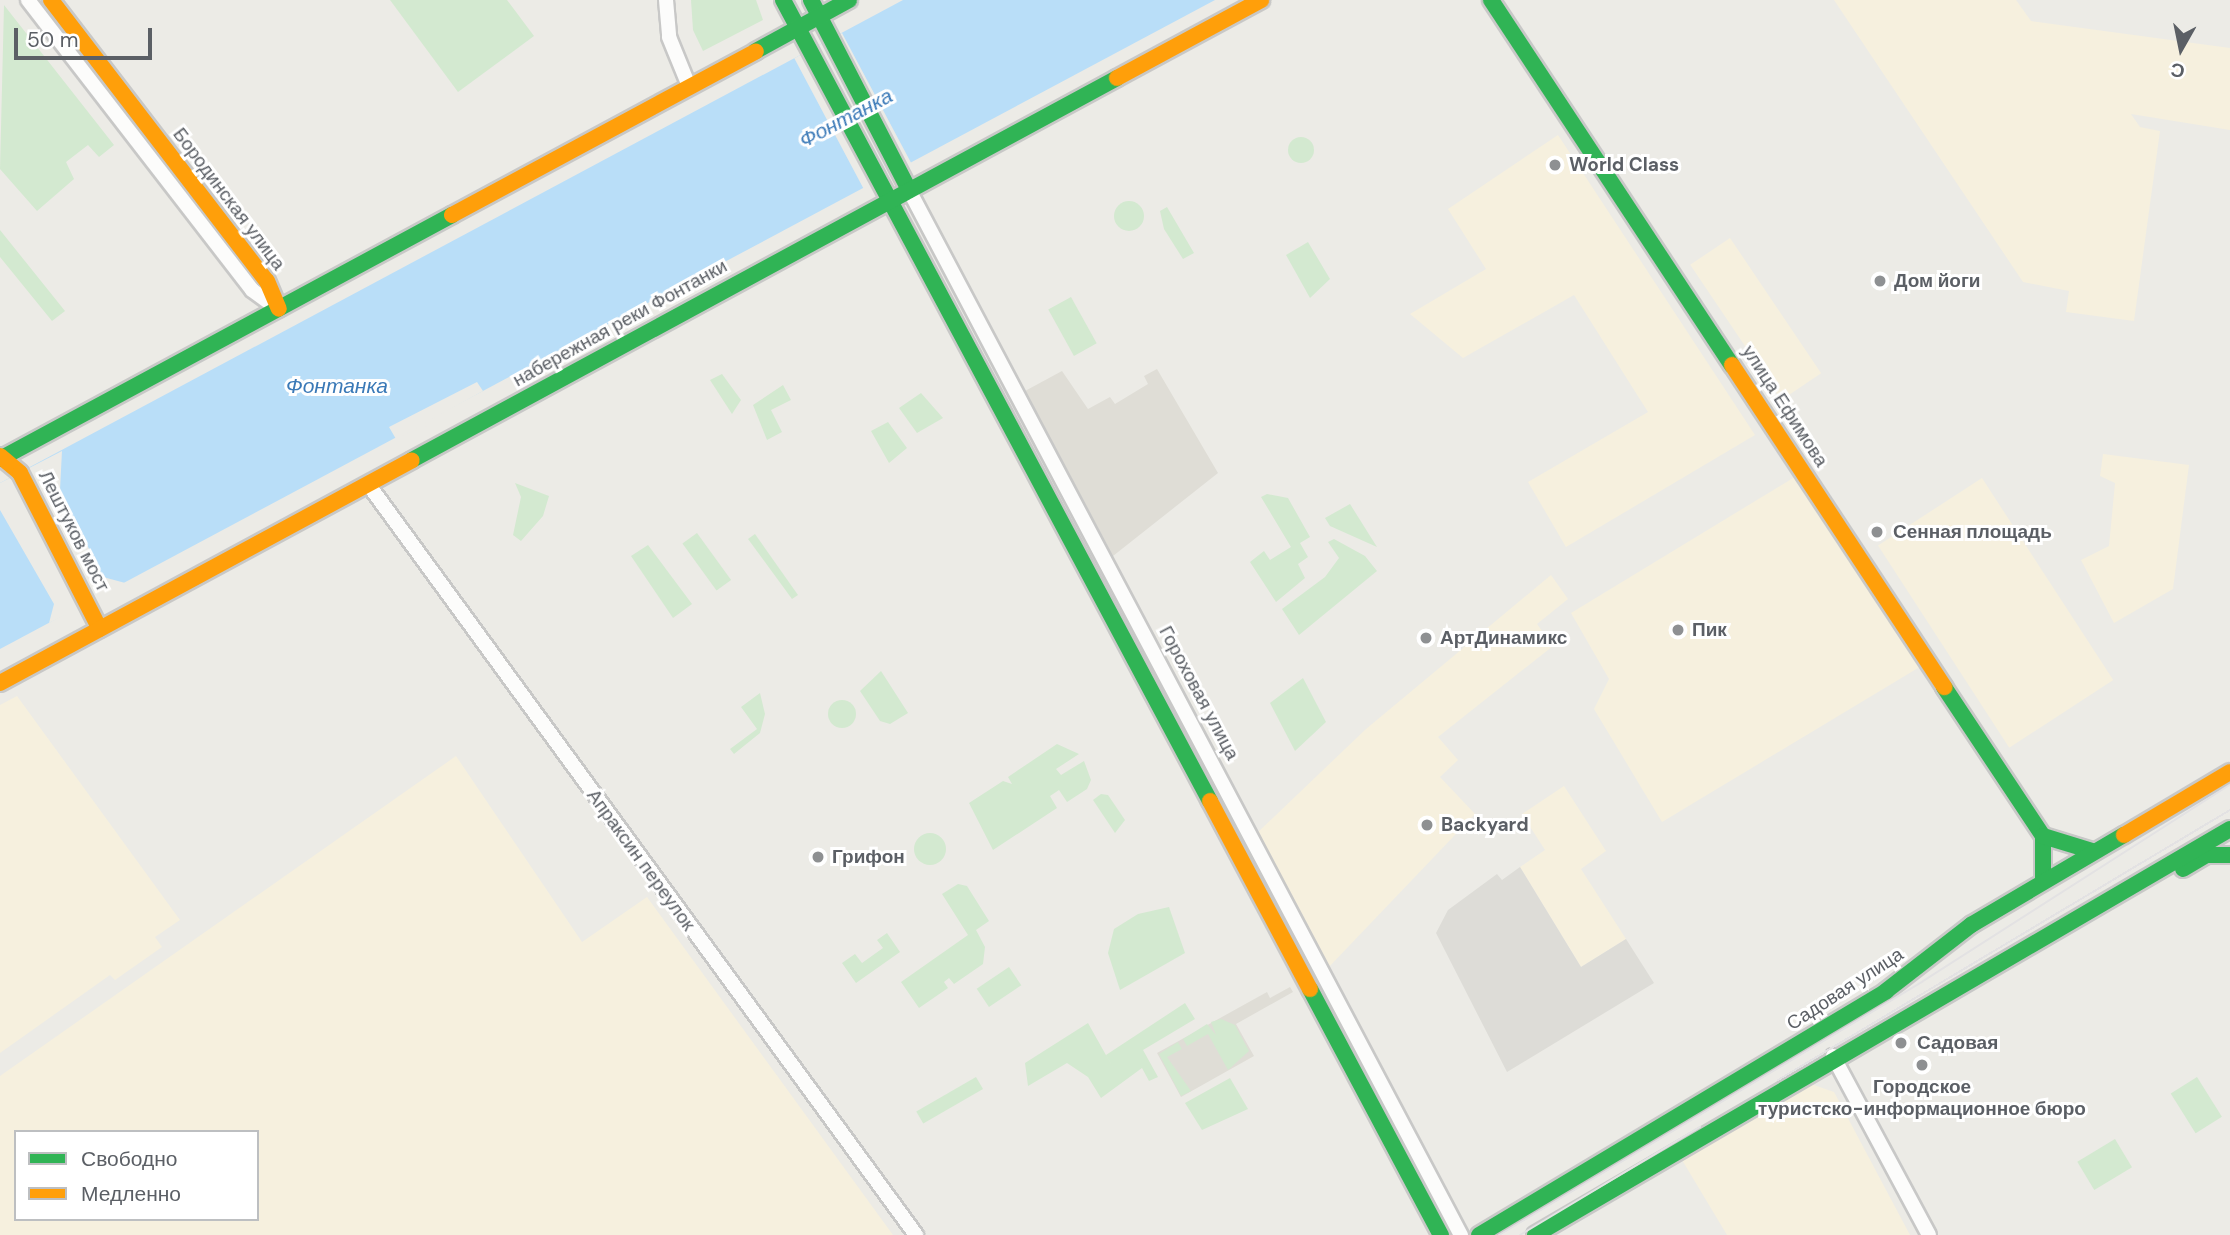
<!DOCTYPE html>
<meta charset="utf-8">
<style>
body{margin:0}
#map{position:relative;width:2230px;height:1235px;overflow:hidden;background:#ecebe6;font-family:"DM Sans",sans-serif}
div>[style]{position:absolute}
.commercial>*{inset:0;background:#f6f0de;transform-origin:0 0}
.industrial>*{inset:0;background:#dddcd7}
.education>*{inset:0;background:#dfddd6}
.green>*{inset:0;background:#d3e9d0;transform-origin:0 0}
.round{border-radius:50%}
.water>*{inset:0;background:#b9def8}
.pier>*{inset:0;background:#ecebe6;transform-origin:0 0}
.roads{filter:drop-shadow(2px 0 #c8c8c7) drop-shadow(-2px 0 #c8c8c7) drop-shadow(0 2px #c8c8c7) drop-shadow(0 -2px #c8c8c7)}
.street>*{height:14px;margin:-7px;padding:0 7px;transform-origin:7px;border-radius:7px;background:#fcfcfb}
.fast>*{height:16px;margin:-8px;padding:0 8px;transform-origin:8px;border-radius:8px;background:#30b455}
.slow>*{height:16px;margin:-8px;padding:0 8px;transform-origin:8px;border-radius:8px;background:#ff9f0a}
.tram>*{height:2px;margin:-1px;padding:0 1px;transform-origin:1px;border-radius:1px;background:#e3e2e3}
.dots>*{width:19px;height:19px;translate:-50% -50%;box-sizing:border-box;border:4px solid #fff;border-radius:50%}
span{translate:-50% -50%;white-space:nowrap;text-align:center;line-height:1.15;-webkit-text-stroke:6px #fff;paint-order:stroke}
.poi-label{font-size:19px;color:#5b5f65;font-weight:700}
.left{translate:0 -50%;text-align:left}
.street-label{font-size:19px;color:#5b5f65}
.water-label{font-size:21px;color:#3a79b7;font-style:italic}
.legend{position:absolute;left:14px;top:1130px;width:245px;height:91px;box-sizing:border-box;background:#fff;border:2px solid #bdbfc1;margin:0;padding:9px 12px;list-style:none;font-size:21px;color:#5b5f65}
.legend li{display:flex;align-items:center;gap:14px;height:35px}
.legend b{width:35px;border:2px solid #bdbfc1}
.north{position:absolute;left:2146px;top:14px;width:70px;height:70px;-webkit-text-stroke:5px #fff;paint-order:stroke;rotate:189deg;font-size:19px;font-weight:700;line-height:28px;text-align:center;color:#5b5f65}
.north::after{content:'';display:block;margin:auto;width:24px;height:32px;background:#5b5f65;clip-path:polygon(50% 0,100% 100%,50% 72%,0 100%)}
.scale{position:absolute;left:14px;top:28px;width:138px;height:32px;box-sizing:border-box;border:4px solid #5b5f65;border-top:0;padding-left:9px;font-size:21px;line-height:24px;white-space:nowrap;color:#5b5f65;-webkit-text-stroke:5px #fff;paint-order:stroke}
</style>
<div id="map">
<div class="commercial">
<i style="clip-path:polygon(1834px 0,2016px 0,2031px 21px,2230px 48px,2230px 130px,2131px 114px,2140px 127px,2160px 131px,2134px 321px,2066px 312px,2069px 291px,2023px 282px)"></i>
<i style="clip-path:polygon(1558px 135px,1755px 435px,1566px 547px,1528px 482px,1648px 412px,1574px 295px,1463px 358px,1410px 314px,1486px 269px,1448px 209px)"></i>
<i style="left:1730px;top:238px;width:163px;height:48px;rotate:56deg"></i>
<i style="clip-path:polygon(2103px 454px,2189px 465px,2173px 589px,2114px 623px,2081px 560px,2109px 546px,2115px 483px,2100px 476px)"></i>
<i style="clip-path:polygon(1798px 475px,1923px 665px,1662px 822px,1594px 709px,1609px 679px,1571px 613px)"></i>
<i style="left:1982px;top:478px;width:241px;height:124px;rotate:57deg"></i>
<i style="clip-path:polygon(1551px 575px,1568px 599px,1537px 624px,1553px 646px,1438px 737px,1458px 760px,1440px 777px,1475px 814px,1327px 969px,1256px 834px,1366px 729px)"></i>
<i style="clip-path:polygon(17px 696px,180px 920px,155px 937px,162px 947px,115px 980px,110px 975px,0 1053px,0 705px)"></i>
<i style="clip-path:polygon(evenodd,456px 756px,582px 942px,647px 897px,893px 1235px,0 1235px,0 1076px,456px 756px,16px 1132px,257px 1132px,257px 1219px,16px 1219px,16px 1132px)"></i>
<i style="clip-path:polygon(1564px 786px,1606px 851px,1581px 869px,1626px 939px,1581px 967px,1520px 867px,1545px 850px,1522px 814px)"></i>
<i style="clip-path:polygon(1811px 1084px,1834px 1092px,1910px 1235px,1727px 1235px,1682px 1160px)"></i>
</div>
<div class="industrial">
<i style="clip-path:polygon(1520px 867px,1581px 967px,1626px 939px,1654px 983px,1507px 1072px,1436px 933px,1448px 910px,1497px 874px,1502px 880px)"></i>
</div>
<div class="education">
<i style="clip-path:polygon(1157px 369px,1218px 473px,1113px 556px,1025px 391px,1062px 371px,1088px 409px,1110px 397px,1115px 404px,1148px 384px,1144px 376px)"></i>
<i style="clip-path:polygon(1290px 987px,1293px 992px,1236px 1024px,1254px 1056px,1181px 1097px,1157px 1053px,1267px 992px,1270px 998px)"></i>
</div>
<div class="green">
<i style="clip-path:polygon(390px 0,507px 0,534px 36px,458px 92px)"></i>
<i style="clip-path:polygon(691px 0,756px 0,763px 20px,703px 51px,693px 30px)"></i>
<i style="clip-path:polygon(4px 5px,114px 145px,99px 157px,88px 145px,66px 162px,74px 179px,37px 211px,0 169px)"></i>
<i class="round" style="left:1288px;top:137px;width:26px;height:26px"></i>
<i class="round" style="left:1114px;top:201px;width:30px;height:30px"></i>
<i style="clip-path:polygon(1167px 207px,1194px 253px,1183px 259px,1164px 229px,1160px 211px)"></i>
<i style="clip-path:polygon(0 230px,65px 311px,52px 321px,0 257px)"></i>
<i style="clip-path:polygon(1308px 242px,1330px 279px,1310px 298px,1286px 255px)"></i>
<i style="left:1071px;top:297px;width:53px;height:26px;rotate:61deg"></i>
<i style="clip-path:polygon(722px 374px,741px 400px,732px 414px,710px 380px)"></i>
<i style="clip-path:polygon(783px 385px,791px 400px,771px 410px,782px 432px,767px 440px,753px 405px)"></i>
<i style="clip-path:polygon(921px 393px,943px 418px,917px 433px,899px 408px)"></i>
<i style="clip-path:polygon(888px 422px,907px 448px,889px 463px,871px 431px)"></i>
<i style="clip-path:polygon(515px 483px,549px 496px,543px 516px,521px 541px,513px 535px,521px 497px)"></i>
<i style="clip-path:polygon(1267px 494px,1288px 498px,1310px 537px,1300px 543px,1308px 557px,1298px 564px,1305px 578px,1276px 602px,1250px 562px,1264px 551px,1270px 560px,1291px 547px,1261px 497px)"></i>
<i style="clip-path:polygon(1350px 504px,1377px 547px,1330px 526px,1325px 518px)"></i>
<i style="left:697px;top:533px;width:58px;height:18px;rotate:54deg"></i>
<i style="clip-path:polygon(755px 534px,798px 595px,792px 599px,748px 539px)"></i>
<i style="clip-path:polygon(1334px 539px,1365px 556px,1377px 571px,1299px 635px,1282px 609px,1325px 577px,1339px 558px,1328px 542px)"></i>
<i style="clip-path:polygon(648px 545px,692px 604px,673px 618px,631px 556px)"></i>
<i style="clip-path:polygon(881px 671px,908px 713px,890px 724px,880px 721px,860px 691px)"></i>
<i style="clip-path:polygon(1303px 678px,1326px 722px,1295px 751px,1270px 703px)"></i>
<i style="clip-path:polygon(760px 693px,765px 714px,760px 733px,734px 754px,730px 749px,757px 729px,741px 707px)"></i>
<i class="round" style="left:828px;top:700px;width:28px;height:28px"></i>
<i style="clip-path:polygon(1057px 744px,1079px 754px,1056px 769px,1061px 775px,1084px 761px,1091px 780px,1087px 789px,1067px 802px,1059px 790px,1050px 796px,1057px 808px,993px 850px,969px 803px,1003px 781px,1012px 784px,1008px 777px)"></i>
<i style="clip-path:polygon(1101px 794px,1108px 795px,1125px 820px,1115px 833px,1093px 800px)"></i>
<i class="round" style="left:914px;top:833px;width:32px;height:32px"></i>
<i style="clip-path:polygon(958px 884px,967px 886px,989px 921px,976px 930px,985px 947px,983px 964px,954px 984px,949px 978px,944px 982px,948px 988px,919px 1008px,901px 982px,968px 935px,942px 894px)"></i>
<i style="clip-path:polygon(1169px 907px,1185px 953px,1120px 990px,1108px 953px,1114px 929px,1138px 914px)"></i>
<i style="clip-path:polygon(887px 933px,900px 952px,856px 983px,842px 963px,855px 954px,862px 963px,883px 948px,877px 940px)"></i>
<i style="left:1009px;top:967px;width:22px;height:39px;rotate:56deg"></i>
<i style="clip-path:polygon(1185px 1003px,1195px 1019px,1143px 1050px,1158px 1077px,1149px 1081px,1142px 1068px,1101px 1098px,1088px 1077px,1067px 1063px,1028px 1086px,1025px 1063px,1088px 1023px,1116px 1073px,1106px 1055px)"></i>
<i style="clip-path:polygon(1221px 1019px,1235px 1025px,1249px 1051px,1228px 1070px,1208px 1034px,1187px 1046px,1183px 1039px,1207px 1024px,1216px 1035px,1211px 1022px)"></i>
<i style="clip-path:polygon(1178px 1042px,1182px 1049px,1167px 1057px,1191px 1091px,1181px 1096px,1159px 1054px)"></i>
<i style="left:976px;top:1077px;width:14px;height:69px;rotate:60deg"></i>
<i style="left:2197px;top:1077px;width:47px;height:31px;rotate:58deg"></i>
<i style="clip-path:polygon(1230px 1078px,1248px 1109px,1202px 1130px,1185px 1103px)"></i>
<i style="left:2115px;top:1139px;width:33px;height:44px;rotate:59deg"></i>
</div>
<div class="water">
<i style="clip-path:polygon(903px 0,1215px 0,0 649px,0 483px)"></i>
</div>
<div class="pier">
<i style="left:842px;top:33px;width:149px;height:54px;rotate:62deg"></i>
<i style="clip-path:polygon(477px 382px,483px 391px,402px 436px,441px 420px,396px 439px,389px 427px)"></i>
<i style="clip-path:polygon(62px 451px,60px 490px,103px 577px,129px 584px,49px 623px,54px 604px,0 510px,0 483px)"></i>
</div>
<div class="roads">
<div class="street">
<i style="left:28px;top:0;width:366px;rotate:52.3deg"></i>
<i style="left:252px;top:290px;width:31px;rotate:36deg"></i>
<i style="left:666px;top:0;width:37px;rotate:85deg"></i>
<i style="left:669px;top:37px;width:53px;rotate:67.8deg"></i>
<i style="left:909px;top:190px;width:1182px;rotate:62.16deg"></i>
<i style="left:368px;top:484px;width:930px;rotate:53.88deg"></i>
<i style="left:1833px;top:1056px;width:203px;rotate:61.8deg"></i>
</div>
<div class="fast">
<i style="left:783px;top:0;width:908px;rotate:61.94deg"></i>
<i style="left:811px;top:0;width:214px;rotate:62.7deg"></i>
<i style="left:1491px;top:0;width:437px;rotate:56.6deg"></i>
<i style="left:756px;top:51px;width:106px;rotate:-28.7deg"></i>
<i style="left:0;top:459px;width:514px;rotate:-28.36deg"></i>
<i style="left:412px;top:460px;width:802px;rotate:-28.45deg"></i>
<i style="left:1944px;top:687px;width:179px;rotate:56.4deg"></i>
<i style="left:2043px;top:836px;width:45px;rotate:90deg"></i>
<i style="left:2043px;top:836px;width:51px;rotate:17deg"></i>
<i style="left:2183px;top:869px;width:27px;rotate:-31deg"></i>
<i style="left:2206px;top:855px;width:24px"></i>
<i style="left:1310px;top:989px;width:279px;rotate:62deg"></i>
<i style="left:1479px;top:1235px;width:475px;rotate:-30.9deg"></i>
<i style="left:1886px;top:991px;width:108px;rotate:-37.8deg"></i>
<i style="left:1971px;top:925px;width:178px;rotate:-30.5deg"></i>
<i style="left:1535px;top:1235px;width:805px;rotate:-30.29deg"></i>
</div>
<div class="slow">
<i style="left:51px;top:0;width:354px;rotate:52.5deg"></i>
<i style="left:267px;top:281px;width:30px;rotate:67deg"></i>
<i style="left:1117px;top:78px;width:164px;rotate:-28.4deg"></i>
<i style="left:452px;top:215px;width:345px;rotate:-28.3deg"></i>
<i style="left:1732px;top:365px;width:386px;rotate:56.6deg"></i>
<i style="left:0;top:456px;width:26px;rotate:40deg"></i>
<i style="left:20px;top:473px;width:175px;rotate:62.9deg"></i>
<i style="left:0;top:683px;width:468px;rotate:-28.4deg"></i>
<i style="left:1210px;top:801px;width:213px;rotate:62deg"></i>
<i style="left:2124px;top:835px;width:123px;rotate:-30.7deg"></i>
</div>
</div>
<div class="tram">
<i style="left:1778px;top:1080px;width:527px;rotate:-30.85deg"></i>
<i style="left:1499px;top:1235px;width:494px;rotate:-30.9deg"></i>
<i style="left:1923px;top:981px;width:364px;rotate:-32.6deg"></i>
<i style="left:1520px;top:1235px;width:210px;rotate:-31deg"></i>
</div>
<div class="dots">
<i style="left:1555px;top:165px;background:#8e9092"></i>
<i style="left:1880px;top:281px;background:#8e9092"></i>
<i style="left:1877px;top:532px;background:#8e9092"></i>
<i style="left:1678px;top:630px;background:#8e9092"></i>
<i style="left:1426px;top:638px;background:#8e9092"></i>
<i style="left:1427px;top:825px;background:#8e9092"></i>
<i style="left:818px;top:857px;background:#8e9092"></i>
<i style="left:1901px;top:1043px;background:#8e9092"></i>
<i style="left:1922px;top:1065px;background:#8e9092"></i>
</div>
<div class="poi-label">
<span class="left" style="left:1569px;top:165px">World Class</span>
<span class="left" style="left:1894px;top:281px">Дом йоги</span>
<span class="left" style="left:1893px;top:532px">Сенная площадь</span>
<span class="left" style="left:1692px;top:630px">Пик</span>
<span class="left" style="left:1440px;top:638px">АртДинамикс</span>
<span class="left" style="left:1441px;top:825px">Backyard</span>
<span class="left" style="left:832px;top:857px">Грифон</span>
<span class="left" style="left:1917px;top:1043px">Садовая</span>
<span style="left:1922px;top:1098px">Городское<br>туристско-информационное бюро</span>
</div>
<div class="street-label">
<span style="left:229px;top:199px;rotate:53deg">Бородинская улица</span>
<span style="left:620px;top:323px;rotate:-29deg">набережная реки Фонтанки</span>
<span style="left:1785px;top:406px;rotate:57deg">улица Ефимова</span>
<span style="left:74px;top:531px;rotate:63deg">Лештуков мост</span>
<span style="left:1199px;top:693px;rotate:62deg">Гороховая улица</span>
<span style="left:641px;top:860px;rotate:54deg">Апраксин переулок</span>
<span style="left:1845px;top:989px;rotate:-33deg">Садовая улица</span>
</div>
<div class="water-label">
<span style="left:846px;top:118px;rotate:-28deg">Фонтанка</span>
<span style="left:337px;top:386px">Фонтанка</span>
</div>
<ul class="legend">
<li><b style="height:9px;background:#30b455"></b>Свободно</li>
<li><b style="height:9px;background:#ff9f0a"></b>Медленно</li>
</ul>
<div class="north">С</div>
<div class="scale">50 m</div>
</div>
